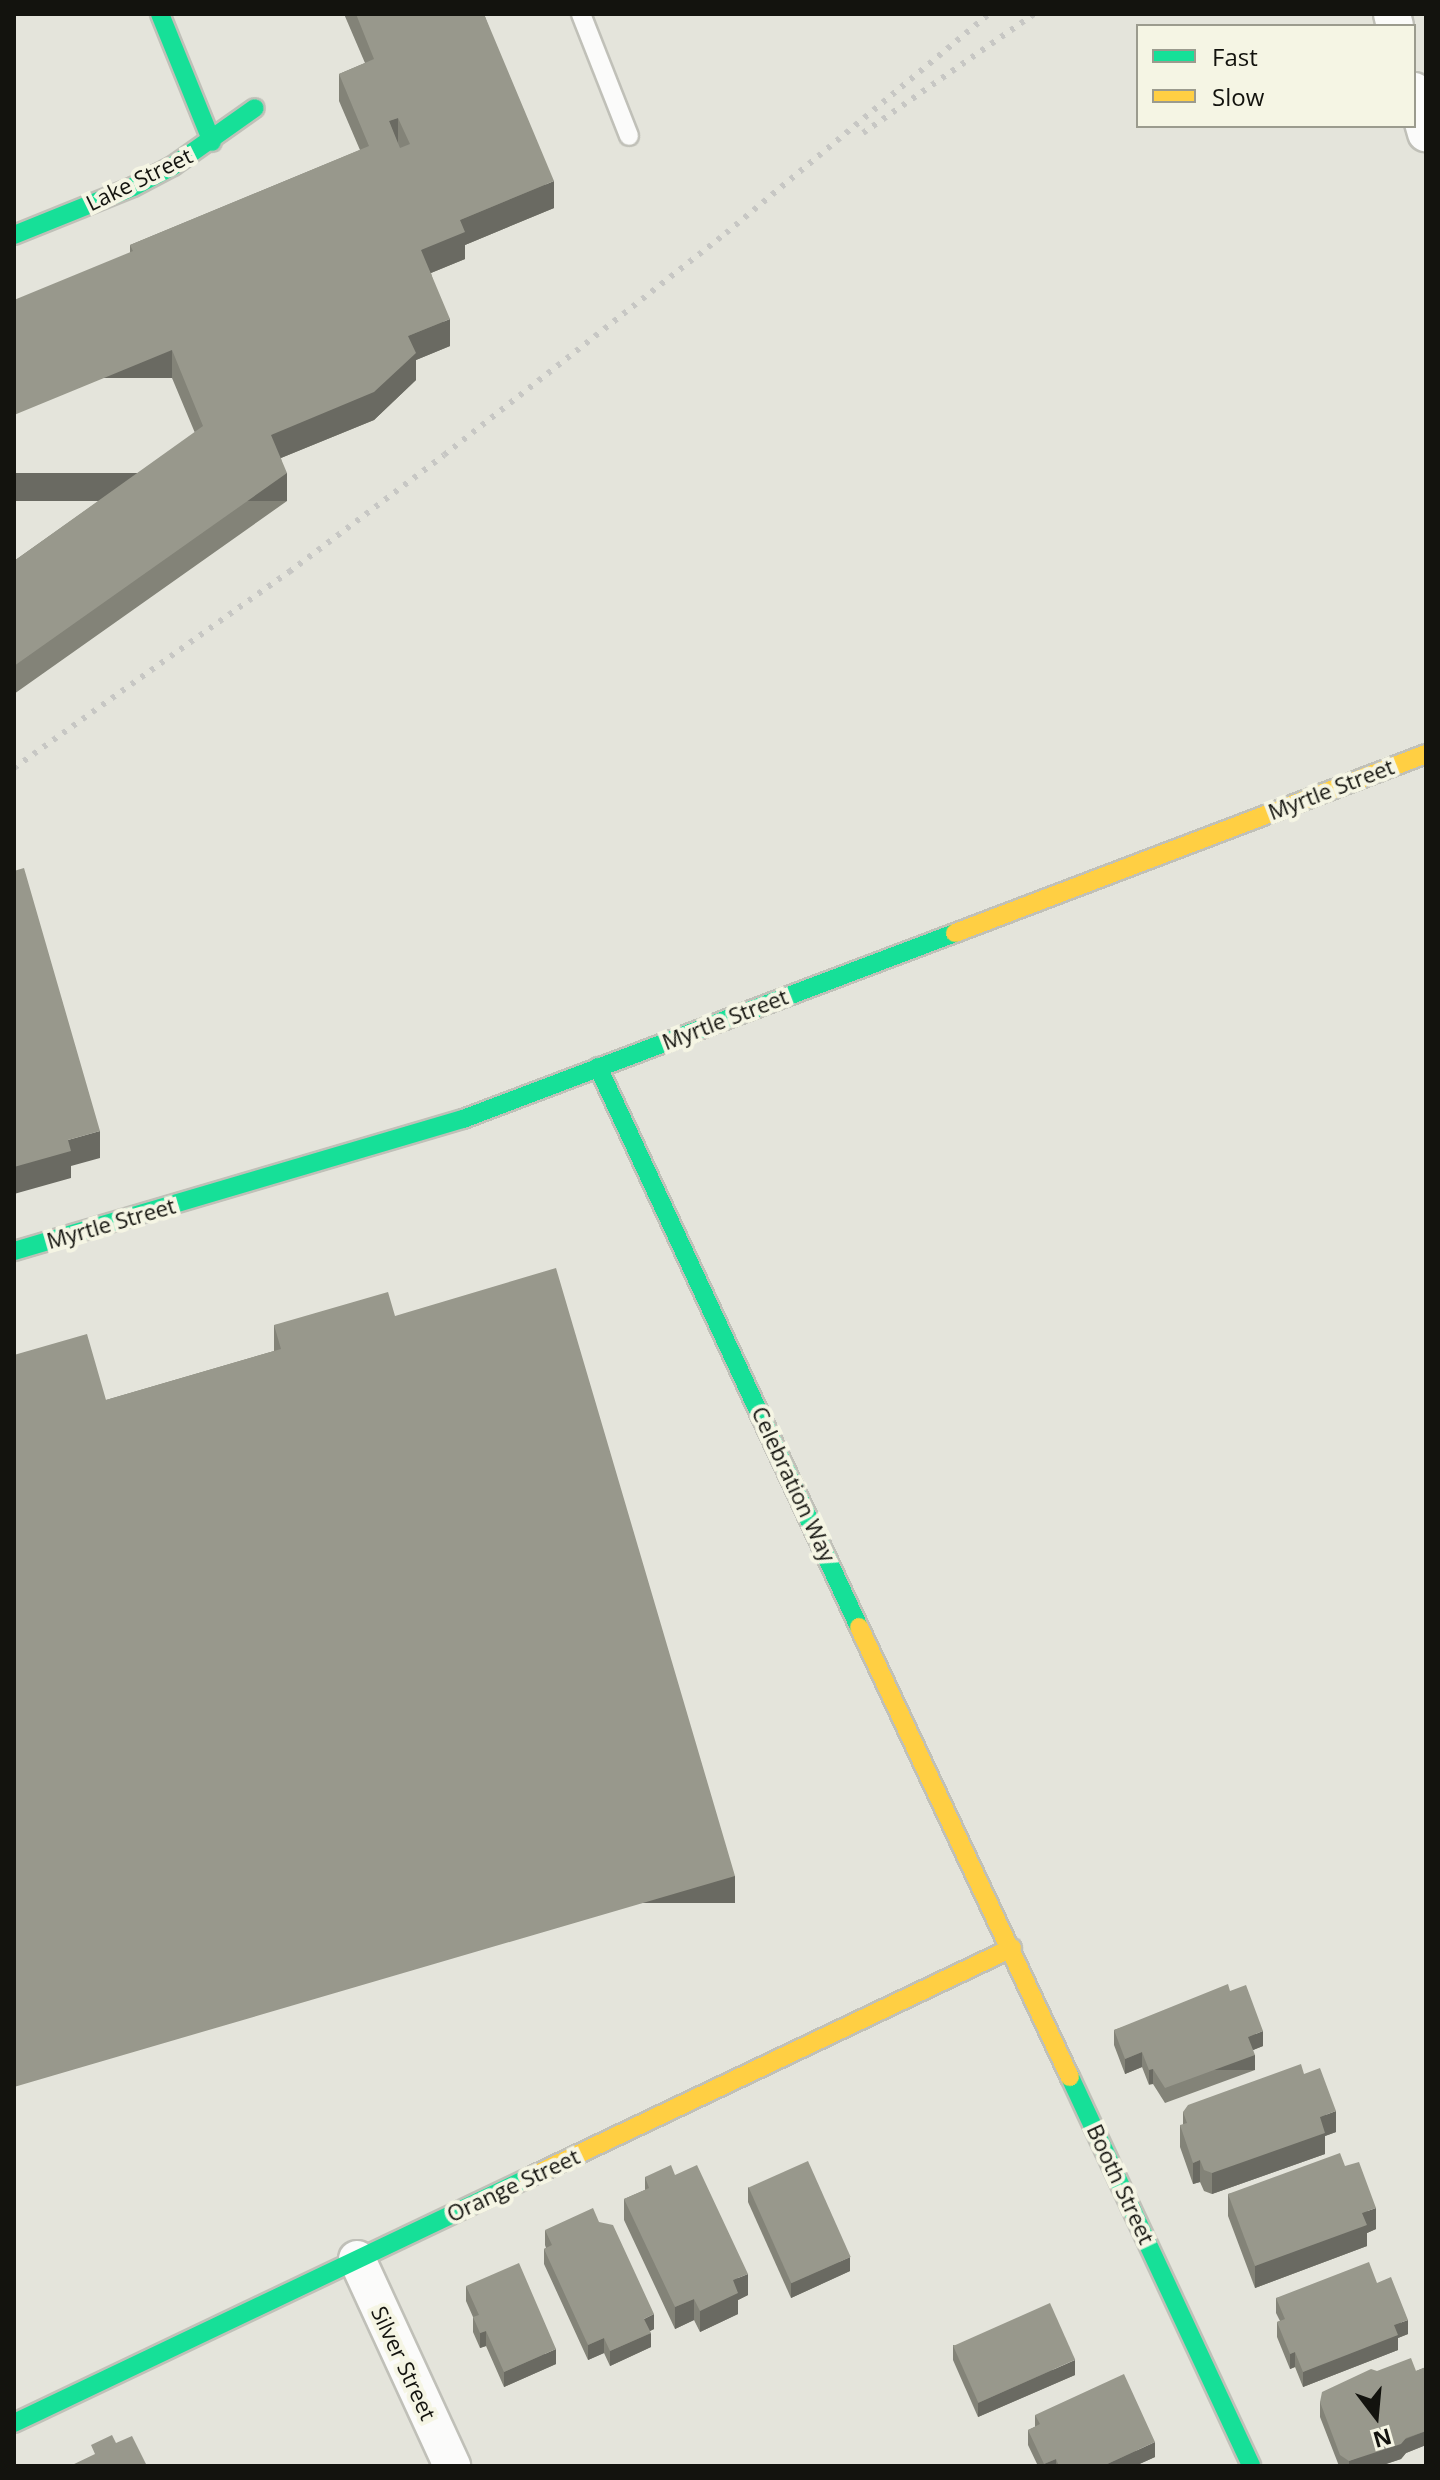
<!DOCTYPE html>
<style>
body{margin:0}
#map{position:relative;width:1440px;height:2480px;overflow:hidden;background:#e4e4db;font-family:"Open Sans",sans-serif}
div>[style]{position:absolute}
.roads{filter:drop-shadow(2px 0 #c0c0b8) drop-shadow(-2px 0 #c0c0b8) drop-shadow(0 2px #c0c0b8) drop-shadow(0 -2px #c0c0b8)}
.lane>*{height:18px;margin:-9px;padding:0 9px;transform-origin:9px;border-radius:9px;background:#fbfbfa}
.street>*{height:36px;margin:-18px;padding:0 18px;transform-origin:18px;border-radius:18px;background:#fbfbfa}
.fast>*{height:18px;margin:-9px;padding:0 9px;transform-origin:9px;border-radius:9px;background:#16e098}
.slow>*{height:18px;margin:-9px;padding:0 9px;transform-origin:9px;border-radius:9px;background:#ffcf43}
.rail>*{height:6px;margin-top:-3px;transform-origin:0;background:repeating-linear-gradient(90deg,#c7c7c4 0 4px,transparent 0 12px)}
.wall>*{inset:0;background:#838378}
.shaded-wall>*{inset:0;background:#6a6a62;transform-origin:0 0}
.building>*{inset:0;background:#98988c;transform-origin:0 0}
span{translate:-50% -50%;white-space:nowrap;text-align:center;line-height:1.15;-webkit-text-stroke:8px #f5f5e4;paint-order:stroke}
.street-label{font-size:22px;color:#13130e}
.frame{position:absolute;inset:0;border:16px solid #13130e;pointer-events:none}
.legend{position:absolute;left:1136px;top:24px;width:280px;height:104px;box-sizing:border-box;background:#f5f5e4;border:2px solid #9b9b8e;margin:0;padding:10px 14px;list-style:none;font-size:24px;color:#13130e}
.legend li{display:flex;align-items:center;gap:16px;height:40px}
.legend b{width:40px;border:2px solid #9b9b8e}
.north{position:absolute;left:1336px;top:2376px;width:80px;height:80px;-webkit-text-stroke:6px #f5f5e4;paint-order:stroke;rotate:164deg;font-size:22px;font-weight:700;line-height:32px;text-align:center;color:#13130e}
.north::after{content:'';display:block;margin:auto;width:28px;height:36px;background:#13130e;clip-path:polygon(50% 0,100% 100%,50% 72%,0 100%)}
</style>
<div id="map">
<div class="roads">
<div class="lane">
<i style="left:581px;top:14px;width:131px;rotate:68.5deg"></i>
</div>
<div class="street">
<i style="left:1392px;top:14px;width:12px;rotate:76deg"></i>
<i style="left:1414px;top:91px;width:44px;rotate:74.1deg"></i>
<i style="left:357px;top:2259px;width:228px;rotate:65.3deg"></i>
</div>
<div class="fast">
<i style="left:160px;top:14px;width:138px;rotate:67.9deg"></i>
<i style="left:14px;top:235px;width:128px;rotate:-22deg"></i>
<i style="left:133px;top:187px;width:45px;rotate:-27.7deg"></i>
<i style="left:173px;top:166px;width:100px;rotate:-35.3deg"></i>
<i style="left:598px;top:1067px;width:618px;rotate:65.01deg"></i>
<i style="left:14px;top:1251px;width:468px;rotate:-16.4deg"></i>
<i style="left:463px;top:1119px;width:526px;rotate:-20.71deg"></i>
<i style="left:1070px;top:2077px;width:429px;rotate:65deg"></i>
<i style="left:14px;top:2423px;width:569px;rotate:-25.48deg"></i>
</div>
<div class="slow">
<i style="left:955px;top:933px;width:504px;rotate:-20.81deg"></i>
<i style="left:859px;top:1627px;width:497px;rotate:64.9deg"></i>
<i style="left:528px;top:2178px;width:536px;rotate:-25.42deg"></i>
</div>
</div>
<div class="rail">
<i style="left:863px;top:133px;width:208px;rotate:-34.8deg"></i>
<i style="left:14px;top:768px;width:338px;rotate:-35.5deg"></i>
<i style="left:289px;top:572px;width:194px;rotate:-37deg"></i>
<i style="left:444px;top:455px;width:359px;rotate:-38.2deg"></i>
<i style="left:726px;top:233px;width:342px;rotate:-39.8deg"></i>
</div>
<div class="wall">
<i style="clip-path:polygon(344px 14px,484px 14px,554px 208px,465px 245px,465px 259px,431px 273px,450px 346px,416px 360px,416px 380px,374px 420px,281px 458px,287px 501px,14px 694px,14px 561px,195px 433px,172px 378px,130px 252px,130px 245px,360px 150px,339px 101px,339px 74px,365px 63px)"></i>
<i style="clip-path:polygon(395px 1316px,735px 1903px,106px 1400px,274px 1351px,274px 1325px)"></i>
<i style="clip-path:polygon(1230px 1991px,1263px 2046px,1253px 2050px,1255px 2070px,1165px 2103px,1153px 2084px,1149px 2085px,1142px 2067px,1125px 2074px,1114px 2045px,1114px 2030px)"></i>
<i style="clip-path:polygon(1304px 2074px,1336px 2132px,1325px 2136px,1325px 2154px,1212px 2194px,1204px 2191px,1200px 2182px,1193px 2184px,1180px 2147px,1180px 2125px,1183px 2125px,1183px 2112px)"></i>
<i style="clip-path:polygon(1345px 2166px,1376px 2229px,1367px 2233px,1367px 2246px,1255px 2288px,1228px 2216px,1228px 2194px)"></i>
<i style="clip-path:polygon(675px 2175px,748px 2295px,738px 2300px,738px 2314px,700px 2332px,694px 2320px,675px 2329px,624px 2220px,624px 2199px,645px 2190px,645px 2177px)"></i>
<i style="clip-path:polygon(748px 2187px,850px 2271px,791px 2298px,748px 2202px)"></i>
<i style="clip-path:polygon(545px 2230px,654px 2329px,650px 2331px,651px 2347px,610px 2366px,604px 2353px,588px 2360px,544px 2264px,544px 2249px,546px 2248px,545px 2245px)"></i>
<i style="clip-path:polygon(1377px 2283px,1408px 2334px,1398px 2338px,1398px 2350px,1303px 2387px,1295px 2367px,1290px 2369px,1277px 2337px,1277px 2322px,1280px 2321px,1276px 2313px,1276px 2298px)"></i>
<i style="clip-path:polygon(466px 2286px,556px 2364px,504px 2387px,486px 2346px,480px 2348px,473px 2332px,473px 2317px,466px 2301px)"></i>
<i style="clip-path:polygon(953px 2345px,1075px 2375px,978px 2417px,953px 2360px)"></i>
<i style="clip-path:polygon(1426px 2367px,1426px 2445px,1406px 2453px,1401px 2459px,1380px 2466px,1339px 2466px,1320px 2417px,1320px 2402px,1377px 2371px,1416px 2371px)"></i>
<i style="clip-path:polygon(1035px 2415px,1155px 2457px,1135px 2466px,1038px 2466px,1028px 2445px,1028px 2430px,1035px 2427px)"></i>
</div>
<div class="shaded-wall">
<i style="clip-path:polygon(398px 118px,398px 145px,389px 121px)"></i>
<i style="clip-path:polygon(554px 181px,554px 208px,465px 245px,465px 259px,421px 277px,421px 250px,460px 220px)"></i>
<i style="clip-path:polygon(450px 319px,450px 346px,416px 360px,416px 380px,374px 420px,271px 462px,271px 435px,408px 336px)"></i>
<i style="left:172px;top:350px;width:28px;height:171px;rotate:90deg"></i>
<i style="left:287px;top:473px;width:28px;height:334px;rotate:90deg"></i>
<i style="clip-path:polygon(100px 1131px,100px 1158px,71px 1166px,71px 1178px,14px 1194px,14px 1167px,68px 1140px)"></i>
<i style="left:735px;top:1876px;width:27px;height:751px;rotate:90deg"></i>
<i style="clip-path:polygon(1263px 2031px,1263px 2046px,1248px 2052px,1248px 2037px)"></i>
<i style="clip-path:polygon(1142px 2052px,1142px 2067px,1125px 2074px,1125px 2059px)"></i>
<i style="left:1255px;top:2055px;width:15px;height:96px;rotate:90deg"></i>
<i style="left:1153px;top:2069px;width:15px;height:4px;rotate:90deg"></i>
<i style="clip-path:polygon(1336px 2111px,1336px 2132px,1325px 2136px,1325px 2154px,1212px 2194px,1212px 2173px,1320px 2117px)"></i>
<i style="clip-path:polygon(1200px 2160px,1200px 2182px,1193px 2184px,1193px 2163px)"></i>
<i style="clip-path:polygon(1376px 2208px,1376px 2229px,1367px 2233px,1367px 2246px,1255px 2288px,1255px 2266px,1362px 2213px)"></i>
<i style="clip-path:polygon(850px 2257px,850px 2271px,791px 2298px,791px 2283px)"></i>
<i style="clip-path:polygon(748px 2274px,748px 2295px,738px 2300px,738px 2314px,700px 2332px,700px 2311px,733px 2280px)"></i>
<i style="clip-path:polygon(694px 2299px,694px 2320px,675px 2329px,675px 2307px)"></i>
<i style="clip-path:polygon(654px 2314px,654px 2329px,644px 2334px,644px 2319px)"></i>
<i style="clip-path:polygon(1408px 2320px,1408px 2334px,1398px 2338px,1398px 2350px,1303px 2387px,1303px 2372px,1394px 2325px)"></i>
<i style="clip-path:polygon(486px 2331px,486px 2346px,480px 2348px,480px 2333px)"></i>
<i style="clip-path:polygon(651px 2333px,651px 2347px,610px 2366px,610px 2351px)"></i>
<i style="clip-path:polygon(604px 2338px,604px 2353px,588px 2360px,588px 2345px)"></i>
<i style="clip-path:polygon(556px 2349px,556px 2364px,504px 2387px,504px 2372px)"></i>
<i style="clip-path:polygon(1295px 2352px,1295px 2367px,1290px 2369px,1290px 2354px)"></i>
<i style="clip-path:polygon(1075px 2360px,1075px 2375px,978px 2417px,978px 2403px)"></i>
<i style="clip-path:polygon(1426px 2431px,1426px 2445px,1406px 2453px,1401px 2459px,1380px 2466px,1349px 2466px,1349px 2461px)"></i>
<i style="clip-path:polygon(1155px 2442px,1155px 2457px,1135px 2466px,1103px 2466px)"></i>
<i style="clip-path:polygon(1056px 2459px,1056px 2466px,1044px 2466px,1044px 2464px)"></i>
</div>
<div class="building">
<i style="clip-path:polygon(evenodd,356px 14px,484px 14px,554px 181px,460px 220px,465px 232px,421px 250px,450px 319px,408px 336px,416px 353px,374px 392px,271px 435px,287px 473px,14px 666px,14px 561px,203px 426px,172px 350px,14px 415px,14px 300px,133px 251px,130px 245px,369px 146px,339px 74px,374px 59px,356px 14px,398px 118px,410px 144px,400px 148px,389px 121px,398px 118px)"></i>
<i style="clip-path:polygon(24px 868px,100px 1131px,68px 1140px,71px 1151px,14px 1167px,14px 871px)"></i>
<i style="clip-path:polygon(556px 1268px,735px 1876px,14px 2087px,14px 1355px,87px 1334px,106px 1400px,281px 1349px,274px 1325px,388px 1292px,395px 1316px)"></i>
<i style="clip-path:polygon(1228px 1984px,1230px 1991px,1246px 1985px,1263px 2031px,1248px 2037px,1255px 2055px,1165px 2088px,1153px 2069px,1149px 2070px,1142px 2052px,1125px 2059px,1114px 2030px)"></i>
<i style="clip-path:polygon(1301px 2064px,1304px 2074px,1320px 2068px,1336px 2111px,1320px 2117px,1325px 2133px,1212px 2173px,1204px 2170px,1200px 2160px,1193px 2163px,1180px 2125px,1187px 2123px,1183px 2112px,1188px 2105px)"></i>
<i style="clip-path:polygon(1340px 2153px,1345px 2166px,1359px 2162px,1376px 2208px,1362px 2213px,1367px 2225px,1255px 2266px,1228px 2194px)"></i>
<i style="left:808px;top:2161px;width:105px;height:65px;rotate:66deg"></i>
<i style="clip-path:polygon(671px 2165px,675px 2175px,697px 2165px,748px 2274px,733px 2280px,738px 2293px,700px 2311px,694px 2299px,675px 2307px,624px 2199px,649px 2188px,645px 2177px)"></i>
<i style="clip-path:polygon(593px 2208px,599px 2222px,613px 2225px,654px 2314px,644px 2319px,651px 2333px,610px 2351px,604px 2338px,588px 2345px,544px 2249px,552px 2245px,545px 2230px)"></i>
<i style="clip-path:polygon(1369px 2262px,1377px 2283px,1391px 2277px,1408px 2320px,1394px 2325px,1398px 2335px,1303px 2372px,1295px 2352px,1290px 2354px,1277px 2322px,1285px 2319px,1276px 2298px)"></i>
<i style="clip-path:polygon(519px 2263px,556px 2349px,504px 2372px,486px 2331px,480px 2333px,473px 2317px,479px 2315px,466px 2286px)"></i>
<i style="left:1050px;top:2303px;width:62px;height:106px;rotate:66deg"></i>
<i style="clip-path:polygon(1411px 2358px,1416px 2371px,1426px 2367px,1426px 2431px,1406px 2438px,1401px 2444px,1349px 2461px,1340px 2455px,1320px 2402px,1322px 2392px,1371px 2369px,1377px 2371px)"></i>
<i style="clip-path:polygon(1124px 2374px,1155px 2442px,1103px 2466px,1059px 2466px,1056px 2459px,1044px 2464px,1028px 2430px,1040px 2424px,1035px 2415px)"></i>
<i style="clip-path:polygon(112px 2435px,116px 2443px,132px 2436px,147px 2466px,70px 2466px,95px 2454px,91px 2445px)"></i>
</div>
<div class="street-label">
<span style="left:139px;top:179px;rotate:-26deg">Lake Street</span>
<span style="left:1331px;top:789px;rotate:-21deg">Myrtle Street</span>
<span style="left:725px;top:1019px;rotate:-21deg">Myrtle Street</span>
<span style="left:111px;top:1223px;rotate:-16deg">Myrtle Street</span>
<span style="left:794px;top:1484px;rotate:65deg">Celebration Way</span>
<span style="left:1121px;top:2184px;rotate:65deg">Booth Street</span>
<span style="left:513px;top:2185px;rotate:-25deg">Orange Street</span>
<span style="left:404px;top:2363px;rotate:65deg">Silver Street</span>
</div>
<div class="frame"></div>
<ul class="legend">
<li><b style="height:10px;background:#16e098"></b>Fast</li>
<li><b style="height:10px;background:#ffcf43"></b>Slow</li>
</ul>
<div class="north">N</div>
</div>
